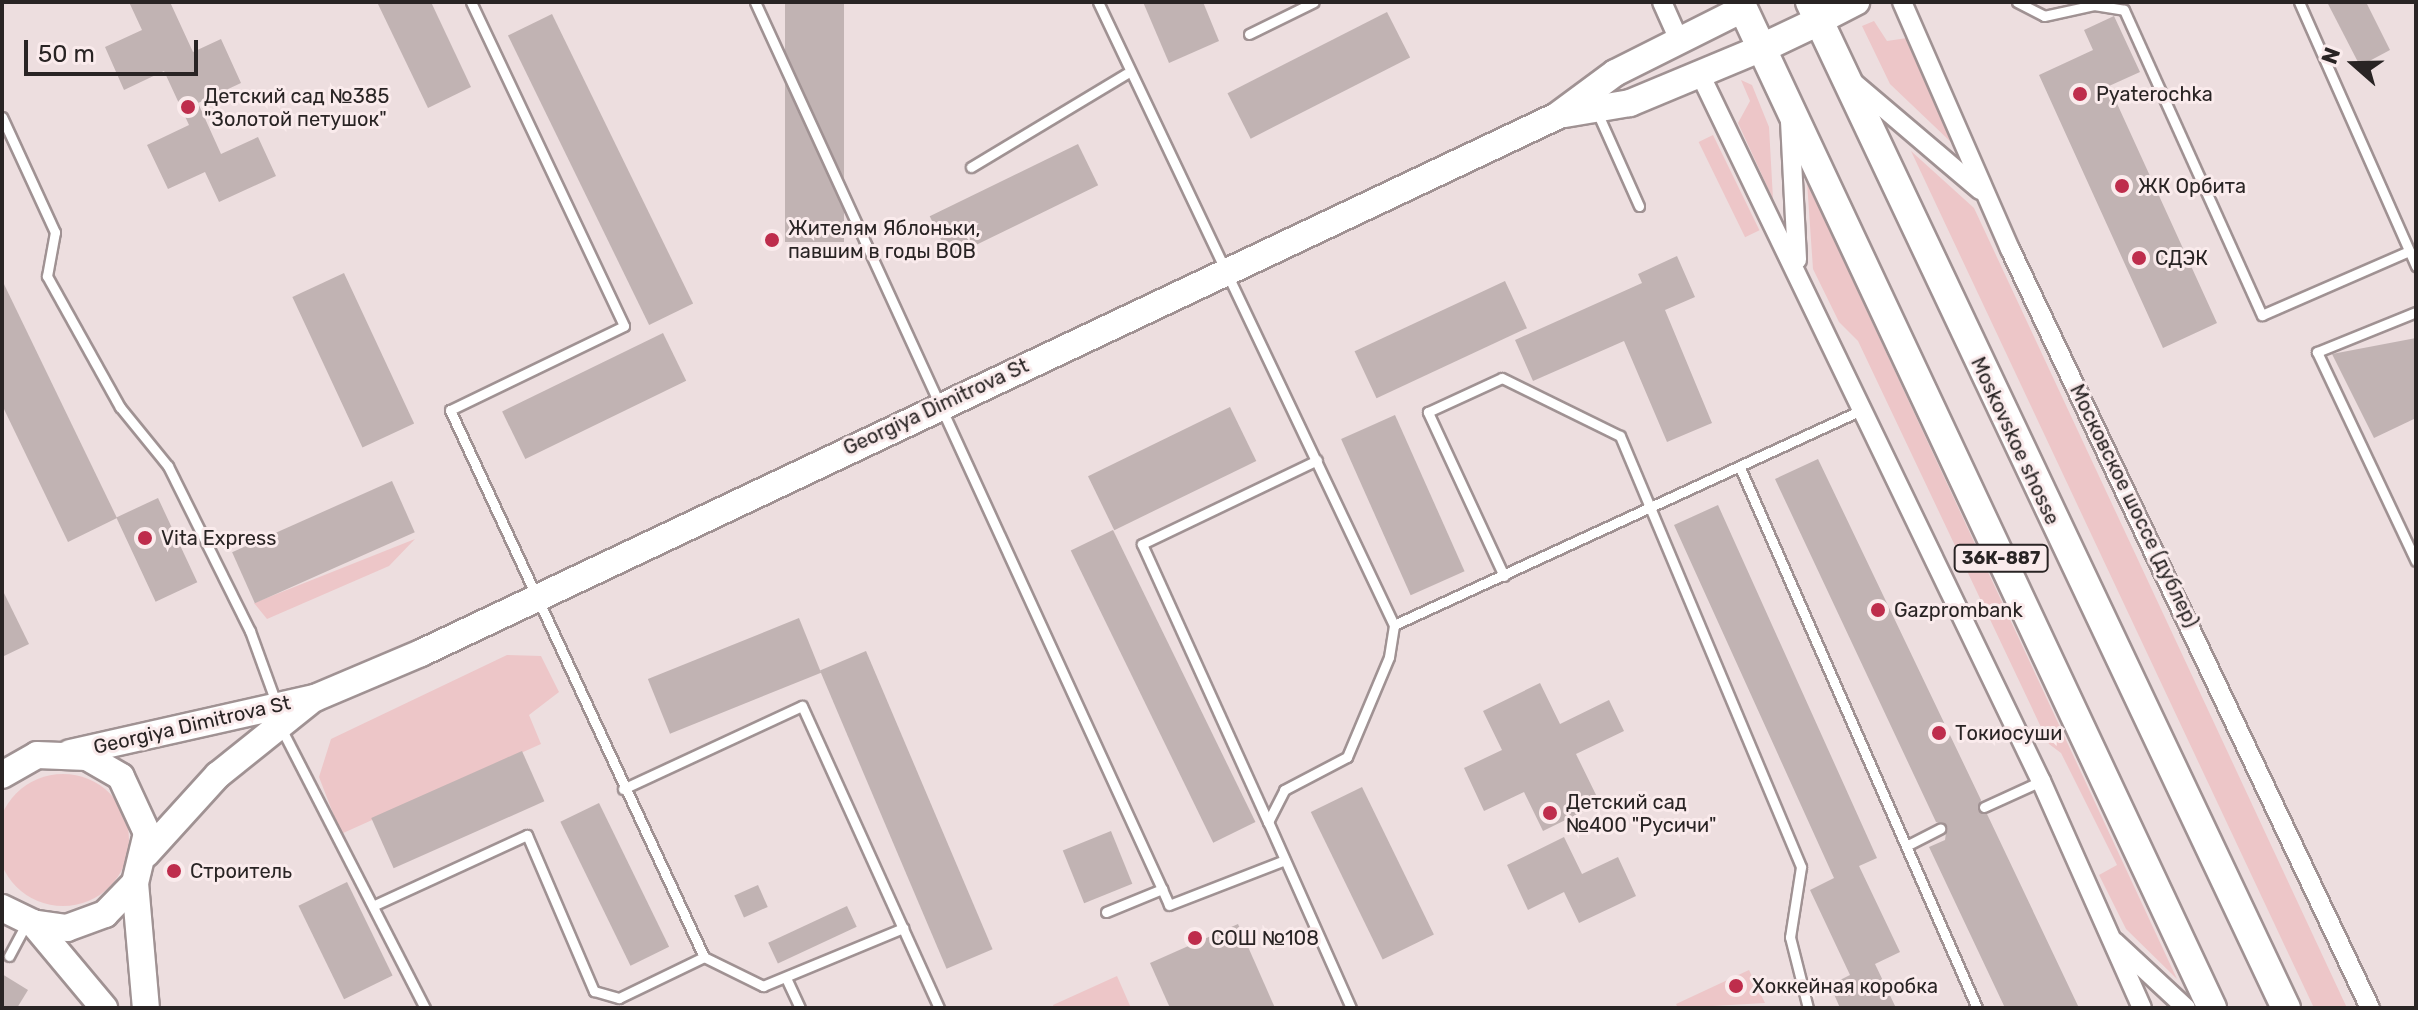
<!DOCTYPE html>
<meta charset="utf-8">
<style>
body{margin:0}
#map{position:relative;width:2418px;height:1010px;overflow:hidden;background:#eddedf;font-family:Rubik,sans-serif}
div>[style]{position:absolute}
.green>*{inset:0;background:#edc6c8;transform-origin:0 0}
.round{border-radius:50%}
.building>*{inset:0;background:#c1b3b3;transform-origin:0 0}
.roads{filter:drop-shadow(2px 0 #a09293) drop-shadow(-2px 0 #a09293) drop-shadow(0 2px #a09293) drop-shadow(0 -2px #a09293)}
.service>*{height:9px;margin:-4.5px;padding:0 4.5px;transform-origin:4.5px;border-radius:4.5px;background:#fff}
.minor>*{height:18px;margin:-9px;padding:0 9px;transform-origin:9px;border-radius:9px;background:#fff}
.secondary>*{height:26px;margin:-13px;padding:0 13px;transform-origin:13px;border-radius:13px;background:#fff}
.primary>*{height:28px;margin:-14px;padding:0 14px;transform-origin:14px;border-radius:14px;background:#fff}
.dots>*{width:22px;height:22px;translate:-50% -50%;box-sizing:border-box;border:4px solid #faebec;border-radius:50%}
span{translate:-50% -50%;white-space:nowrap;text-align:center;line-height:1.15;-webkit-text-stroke:6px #faebec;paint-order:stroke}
.shield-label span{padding:2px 6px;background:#faebec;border:2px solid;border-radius:6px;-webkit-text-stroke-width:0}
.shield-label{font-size:18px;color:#292424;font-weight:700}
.poi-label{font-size:20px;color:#292424}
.left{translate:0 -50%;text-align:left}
.street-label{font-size:20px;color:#292424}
.frame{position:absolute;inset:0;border:4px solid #292424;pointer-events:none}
.north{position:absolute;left:2314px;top:24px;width:80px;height:80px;-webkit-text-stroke:6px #faebec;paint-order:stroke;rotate:290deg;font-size:22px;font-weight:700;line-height:32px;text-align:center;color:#292424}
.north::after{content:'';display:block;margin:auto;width:28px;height:36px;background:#292424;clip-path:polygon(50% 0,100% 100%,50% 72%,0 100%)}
.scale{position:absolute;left:24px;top:40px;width:174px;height:36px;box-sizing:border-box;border:4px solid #292424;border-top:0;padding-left:10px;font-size:24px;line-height:28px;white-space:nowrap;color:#292424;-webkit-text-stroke:6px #faebec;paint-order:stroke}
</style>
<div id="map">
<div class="green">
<i style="clip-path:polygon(1874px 21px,1887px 41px,1907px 38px,1954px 145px,1890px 84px,1862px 26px)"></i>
<i style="clip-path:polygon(1741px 80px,1752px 85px,1769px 127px,1773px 199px,1738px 123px,1750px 101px)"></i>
<i style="left:1713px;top:135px;width:106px;height:16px;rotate:64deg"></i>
<i style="clip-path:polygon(1911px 151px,1974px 208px,2347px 1008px,2314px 1008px)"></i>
<i style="clip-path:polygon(1807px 182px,2177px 979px,2126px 929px,2099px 875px,2117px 865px,2061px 753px,2049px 744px,1858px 341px,1839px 322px,1813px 269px)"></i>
<i style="clip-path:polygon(415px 539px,389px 566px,267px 619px,254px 603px)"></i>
<i style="clip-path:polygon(507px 655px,541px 656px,559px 692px,529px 715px,541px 744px,341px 834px,319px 777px,331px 739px)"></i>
<i class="round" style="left:-3px;top:774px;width:132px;height:132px"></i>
<i style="clip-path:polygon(1749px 970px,1765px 1003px,1678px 1008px,1676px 1004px)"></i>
<i style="clip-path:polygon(1117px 976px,1131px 1008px,1054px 1008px,1053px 1005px)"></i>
</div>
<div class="building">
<i style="clip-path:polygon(129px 2px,170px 2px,193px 52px,221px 39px,241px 83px,198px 103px,221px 154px,258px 137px,276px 176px,219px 202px,205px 172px,168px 189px,147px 145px,189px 125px,164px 71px,124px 90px,105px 47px,142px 30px)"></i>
<i style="clip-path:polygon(377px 2px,431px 2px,471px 87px,428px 108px)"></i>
<i style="left:785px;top:2px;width:59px;height:240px"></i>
<i style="clip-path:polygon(1143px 2px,1203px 2px,1219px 41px,1169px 63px)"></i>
<i style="clip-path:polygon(2327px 2px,2366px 2px,2390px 50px,2360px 66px)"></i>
<i style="left:1387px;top:12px;width:51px;height:179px;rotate:63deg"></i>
<i style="left:552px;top:14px;width:322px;height:49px;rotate:64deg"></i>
<i style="clip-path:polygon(2114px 16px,2140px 72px,2109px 86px,2217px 323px,2163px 348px,2039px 75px,2093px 50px,2084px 30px)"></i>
<i style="left:1078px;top:144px;width:46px;height:165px;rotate:64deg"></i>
<i style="clip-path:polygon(1677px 256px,1695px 297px,1665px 310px,1712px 423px,1667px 442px,1624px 341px,1533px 381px,1515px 340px,1642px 283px,1638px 274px)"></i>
<i style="left:344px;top:273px;width:166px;height:57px;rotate:65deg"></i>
<i style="clip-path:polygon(2px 280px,117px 518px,68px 542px,2px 405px)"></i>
<i style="left:1505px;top:281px;width:52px;height:166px;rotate:65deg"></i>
<i style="left:663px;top:333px;width:53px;height:179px;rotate:64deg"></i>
<i style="clip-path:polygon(2416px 338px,2416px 418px,2374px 438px,2332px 354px)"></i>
<i style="left:1230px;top:407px;width:60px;height:158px;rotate:64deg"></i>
<i style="left:1395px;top:415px;width:171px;height:59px;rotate:66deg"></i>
<i style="clip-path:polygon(1818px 459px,1981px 800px,1978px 811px,1987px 814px,2079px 1008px,2005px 1008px,1929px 847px,1945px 840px,1947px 826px,1936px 822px,1775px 479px)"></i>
<i style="left:392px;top:481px;width:56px;height:175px;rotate:66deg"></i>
<i style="left:158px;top:498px;width:93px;height:46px;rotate:65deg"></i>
<i style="clip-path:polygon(1718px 505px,1877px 858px,1859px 866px,1900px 952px,1875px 964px,1896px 1008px,1840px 1008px,1830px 985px,1850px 975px,1810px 890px,1834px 878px,1674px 525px)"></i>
<i style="left:1113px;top:530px;width:325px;height:47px;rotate:64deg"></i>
<i style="clip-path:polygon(2px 589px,29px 644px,2px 657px)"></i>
<i style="left:799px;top:618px;width:59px;height:163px;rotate:68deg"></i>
<i style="left:866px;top:651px;width:324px;height:50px;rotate:67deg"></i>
<i style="clip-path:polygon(1540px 683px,1560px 724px,1609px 700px,1624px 731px,1576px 754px,1600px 803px,1543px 831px,1524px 792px,1484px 811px,1464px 768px,1502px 750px,1483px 711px)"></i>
<i style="left:522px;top:751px;width:55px;height:165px;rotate:66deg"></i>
<i style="left:1362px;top:787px;width:164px;height:57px;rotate:64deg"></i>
<i style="left:599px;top:803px;width:160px;height:43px;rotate:64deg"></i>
<i style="left:1111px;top:831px;width:57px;height:52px;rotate:68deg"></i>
<i style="clip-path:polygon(1564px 837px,1582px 874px,1618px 857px,1636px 896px,1579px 923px,1564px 892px,1528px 910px,1507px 865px)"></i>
<i style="left:347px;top:882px;width:104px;height:54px;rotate:64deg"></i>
<i style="left:758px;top:885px;width:24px;height:26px;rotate:66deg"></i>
<i style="left:847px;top:906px;width:23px;height:87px;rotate:65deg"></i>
<i style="clip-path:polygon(1238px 924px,1275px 1008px,1170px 1008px,1150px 963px)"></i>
<i style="clip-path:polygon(2px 974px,28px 990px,17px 1008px,2px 1008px)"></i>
</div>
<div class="roads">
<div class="service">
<i style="left:471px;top:2px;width:358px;rotate:64.7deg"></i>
<i style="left:624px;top:326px;width:193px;rotate:154.2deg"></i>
<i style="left:450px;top:410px;width:603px;rotate:65.09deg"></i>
<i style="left:755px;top:2px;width:976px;rotate:65.35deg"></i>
<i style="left:1098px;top:2px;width:690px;rotate:64.59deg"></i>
<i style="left:2017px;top:2px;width:30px;rotate:27deg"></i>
<i style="left:2044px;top:16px;width:51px;rotate:-12.4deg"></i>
<i style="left:2094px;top:5px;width:30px;rotate:9deg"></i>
<i style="left:2124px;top:10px;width:335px;rotate:65.7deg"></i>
<i style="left:2262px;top:315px;width:160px;rotate:-23.5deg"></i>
<i style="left:2299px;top:2px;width:289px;rotate:66.1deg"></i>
<i style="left:1249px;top:34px;width:72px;rotate:-26.2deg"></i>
<i style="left:1597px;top:112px;width:103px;rotate:65.9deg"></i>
<i style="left:2px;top:117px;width:127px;rotate:65.3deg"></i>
<i style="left:55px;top:232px;width:45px;rotate:100.3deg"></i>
<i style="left:47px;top:276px;width:150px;rotate:60.9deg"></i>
<i style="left:120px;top:407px;width:76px;rotate:50.9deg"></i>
<i style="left:168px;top:466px;width:184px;rotate:63.6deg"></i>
<i style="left:250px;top:631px;width:79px;rotate:70deg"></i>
<i style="left:971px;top:167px;width:181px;rotate:-31deg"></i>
<i style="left:2416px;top:312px;width:107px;rotate:158deg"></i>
<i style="left:2317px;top:352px;width:231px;rotate:64.7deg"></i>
<i style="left:1741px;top:470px;width:587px;rotate:66.31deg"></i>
<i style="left:1504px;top:576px;width:181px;rotate:-114.9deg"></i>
<i style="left:1428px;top:412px;width:81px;rotate:-24.7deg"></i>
<i style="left:1502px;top:378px;width:131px;rotate:26.2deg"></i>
<i style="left:1620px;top:436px;width:467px;rotate:67.2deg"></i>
<i style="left:1801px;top:867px;width:71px;rotate:98.9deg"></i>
<i style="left:1790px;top:937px;width:73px;rotate:75.8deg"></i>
<i style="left:281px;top:728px;width:315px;rotate:62.8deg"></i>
<i style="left:623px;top:789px;width:197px;rotate:-24.9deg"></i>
<i style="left:802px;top:706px;width:332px;rotate:65.6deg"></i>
<i style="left:1984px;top:807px;width:63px;rotate:-24.5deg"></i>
<i style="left:1268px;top:822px;width:305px;rotate:-114.4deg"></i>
<i style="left:1142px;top:544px;width:194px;rotate:-25.6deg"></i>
<i style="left:1910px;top:844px;width:34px;rotate:-27deg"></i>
<i style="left:377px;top:904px;width:165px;rotate:-24.7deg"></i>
<i style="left:527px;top:835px;width:170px;rotate:66.8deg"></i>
<i style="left:594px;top:991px;width:26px;rotate:16deg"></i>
<i style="left:619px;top:998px;width:94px;rotate:-25.8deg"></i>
<i style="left:704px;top:957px;width:66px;rotate:26.2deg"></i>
<i style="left:763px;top:986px;width:152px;rotate:-22.5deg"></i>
<i style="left:1106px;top:912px;width:61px;rotate:-22.3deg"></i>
<i style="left:1162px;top:889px;width:17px;rotate:66deg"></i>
<i style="left:1169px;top:905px;width:124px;rotate:-21.2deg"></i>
<i style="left:9px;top:956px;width:36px;rotate:-62deg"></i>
<i style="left:786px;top:978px;width:33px;rotate:65deg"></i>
<i style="left:1351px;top:1008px;width:204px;rotate:-114deg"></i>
<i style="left:1268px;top:822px;width:36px;rotate:-63deg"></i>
<i style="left:1284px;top:790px;width:71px;rotate:-27.6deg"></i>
<i style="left:1347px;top:757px;width:108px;rotate:-67.2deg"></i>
<i style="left:1389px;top:657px;width:32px;rotate:-81deg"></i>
<i style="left:1394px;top:625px;width:512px;rotate:-24.71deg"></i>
</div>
<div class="minor">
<i style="left:1662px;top:2px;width:42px;rotate:65.9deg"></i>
<i style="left:1902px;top:2px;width:270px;rotate:66.4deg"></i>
<i style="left:2010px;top:249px;width:840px;rotate:64.62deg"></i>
<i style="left:1700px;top:74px;width:785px;rotate:64.25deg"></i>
<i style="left:2041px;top:781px;width:248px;rotate:66deg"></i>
<i style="left:1853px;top:82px;width:167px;rotate:40.4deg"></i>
<i style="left:1790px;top:121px;width:139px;rotate:87.1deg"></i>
<i style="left:2115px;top:942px;width:97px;rotate:42.9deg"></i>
</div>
<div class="secondary">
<i style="left:1819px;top:21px;width:42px;rotate:-27.2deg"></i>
<i style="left:1565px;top:114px;width:66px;rotate:-9.6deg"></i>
<i style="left:1630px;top:103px;width:141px;rotate:-22.6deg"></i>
<i style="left:70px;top:753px;width:251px;rotate:-12.7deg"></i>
<i style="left:315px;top:698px;width:115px;rotate:-23deg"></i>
<i style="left:421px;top:653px;width:1257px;rotate:-25.3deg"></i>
<i style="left:1557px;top:116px;width:72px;rotate:-36.6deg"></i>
<i style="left:1615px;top:73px;width:143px;rotate:-26.6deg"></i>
<i style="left:2px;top:775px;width:40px;rotate:-29.7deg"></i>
<i style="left:37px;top:755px;width:50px;rotate:2.3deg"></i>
<i style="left:87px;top:757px;width:39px;rotate:30deg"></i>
<i style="left:121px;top:777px;width:62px;rotate:65.1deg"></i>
<i style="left:147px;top:833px;width:51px;rotate:103.5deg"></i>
<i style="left:135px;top:883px;width:43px;rotate:134.1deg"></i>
<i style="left:105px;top:914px;width:40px;rotate:159.8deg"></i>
<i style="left:67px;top:928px;width:34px;rotate:-172deg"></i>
<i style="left:33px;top:923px;width:34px;rotate:-154deg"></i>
<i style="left:146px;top:854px;width:107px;rotate:-47.7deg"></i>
<i style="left:218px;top:775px;width:117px;rotate:-38.7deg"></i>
<i style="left:135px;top:883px;width:125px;rotate:85deg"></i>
<i style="left:33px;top:923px;width:111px;rotate:50.1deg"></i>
</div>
<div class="primary">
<i style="left:1740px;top:2px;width:1111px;rotate:64.86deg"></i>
<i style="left:1810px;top:2px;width:1113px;rotate:64.68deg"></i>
<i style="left:1760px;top:49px;width:65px;rotate:-25.4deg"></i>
</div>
</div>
<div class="dots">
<i style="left:2080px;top:94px;background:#be2d4c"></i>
<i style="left:188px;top:107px;background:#be2d4c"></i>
<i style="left:2122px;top:186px;background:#be2d4c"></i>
<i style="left:772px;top:240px;background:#be2d4c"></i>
<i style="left:2139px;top:258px;background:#be2d4c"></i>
<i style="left:145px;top:538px;background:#be2d4c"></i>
<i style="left:1878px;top:610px;background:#be2d4c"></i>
<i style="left:1939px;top:733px;background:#be2d4c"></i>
<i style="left:1550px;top:813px;background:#be2d4c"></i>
<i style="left:174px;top:871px;background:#be2d4c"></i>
<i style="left:1195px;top:938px;background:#be2d4c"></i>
<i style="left:1736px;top:986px;background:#be2d4c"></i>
</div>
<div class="shield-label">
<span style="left:2001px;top:558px">36К-887</span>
</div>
<div class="poi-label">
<span class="left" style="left:2096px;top:94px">Pyaterochka</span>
<span class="left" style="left:204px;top:108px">Детский сад №385<br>"Золотой петушок"</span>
<span class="left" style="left:2138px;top:186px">ЖК Орбита</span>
<span class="left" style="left:788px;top:240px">Жителям Яблоньки,<br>павшим в годы ВОВ</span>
<span class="left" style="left:2155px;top:258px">СДЭК</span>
<span class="left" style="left:161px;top:538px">Vita Express</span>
<span class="left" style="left:1894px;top:610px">Gazprombank</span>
<span class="left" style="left:1955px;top:733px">Токиосуши</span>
<span class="left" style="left:1566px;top:814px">Детский сад<br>№400 "Русичи"</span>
<span class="left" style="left:190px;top:871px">Строитель</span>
<span class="left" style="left:1211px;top:938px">СОШ №108</span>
<span class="left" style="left:1752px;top:986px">Хоккейная коробка</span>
</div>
<div class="street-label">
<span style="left:936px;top:407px;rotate:-25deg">Georgiya Dimitrova St</span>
<span style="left:2015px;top:441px;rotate:65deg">Moskovskoe shosse</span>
<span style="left:2134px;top:506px;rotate:64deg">Московское шоссе (дублер)</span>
<span style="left:192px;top:725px;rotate:-13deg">Georgiya Dimitrova St</span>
</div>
<div class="frame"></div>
<div class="north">N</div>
<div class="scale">50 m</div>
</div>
